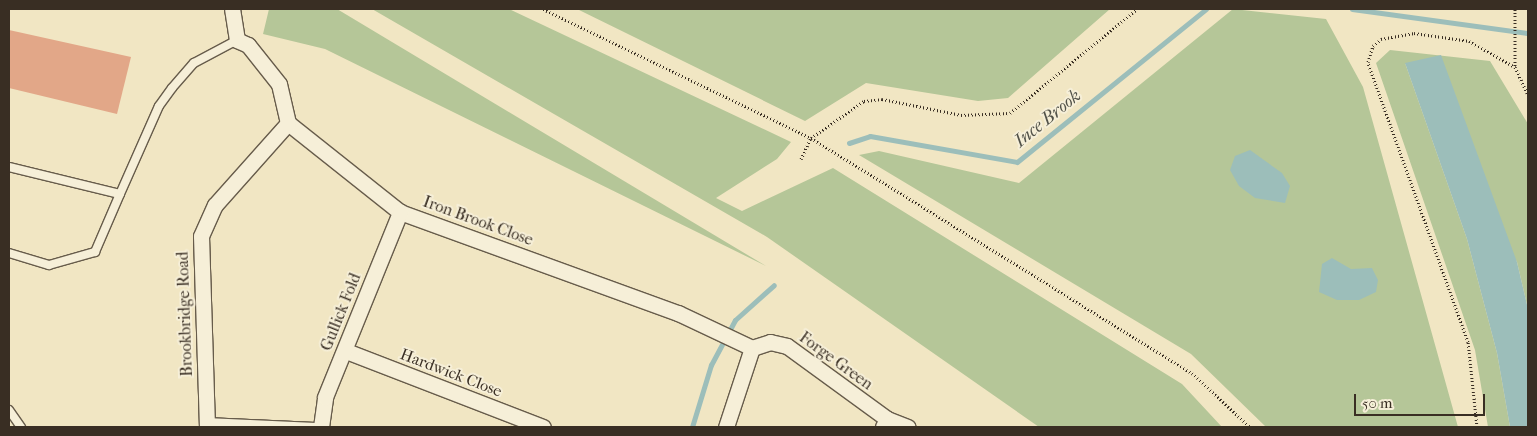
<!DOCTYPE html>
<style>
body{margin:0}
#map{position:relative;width:1537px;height:436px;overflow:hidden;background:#f1e6c3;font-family:"IM FELL French Canon",serif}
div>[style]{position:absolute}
.green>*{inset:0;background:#b5c698}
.water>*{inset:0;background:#9cbeba}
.stream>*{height:5px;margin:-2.5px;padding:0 2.5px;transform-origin:2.5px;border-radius:2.5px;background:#9cbeba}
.building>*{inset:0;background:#e2a788}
.path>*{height:3px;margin-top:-1.5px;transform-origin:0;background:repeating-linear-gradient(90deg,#392e23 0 1px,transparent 0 3.5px)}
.roads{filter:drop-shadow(1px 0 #675c4b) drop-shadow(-1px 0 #675c4b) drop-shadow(0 1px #675c4b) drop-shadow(0 -1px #675c4b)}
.lane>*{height:8px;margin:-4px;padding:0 4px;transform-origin:4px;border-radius:4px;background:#f6efd8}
.street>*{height:15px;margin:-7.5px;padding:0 7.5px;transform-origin:7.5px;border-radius:7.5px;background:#f6efd8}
span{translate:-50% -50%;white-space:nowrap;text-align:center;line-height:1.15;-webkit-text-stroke:4px #f6efd8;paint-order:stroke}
.street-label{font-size:16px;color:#392e23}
.water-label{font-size:18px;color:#525249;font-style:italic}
.frame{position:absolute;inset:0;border:10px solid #392e23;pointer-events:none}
.scale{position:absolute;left:1354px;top:394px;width:131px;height:22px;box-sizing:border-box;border:2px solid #392e23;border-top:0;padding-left:6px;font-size:15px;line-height:18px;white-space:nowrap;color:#392e23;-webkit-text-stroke:4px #f6efd8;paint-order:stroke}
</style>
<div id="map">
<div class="green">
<i style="clip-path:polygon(269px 9px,337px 9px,766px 266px,325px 49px,263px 34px)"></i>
<i style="clip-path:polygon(372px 9px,509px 9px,791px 142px,777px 159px,716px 198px,742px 211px,833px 168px,1182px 384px,1222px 427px,1039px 427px,767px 237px)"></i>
<i style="clip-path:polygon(577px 9px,1110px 9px,1008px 98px,978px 101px,866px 83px,805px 121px)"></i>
<i style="clip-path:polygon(1233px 9px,1326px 19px,1363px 87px,1458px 427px,1266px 427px,1191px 354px,859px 155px,879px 151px,1019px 183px)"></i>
<i style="clip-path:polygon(1390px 50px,1490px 61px,1528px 124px,1528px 309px,1517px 262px,1405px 63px,1467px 239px,1497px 353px,1510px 427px,1488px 427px,1475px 350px,1376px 63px)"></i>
</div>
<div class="water">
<i style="clip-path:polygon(1441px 55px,1517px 262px,1528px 309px,1528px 427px,1510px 427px,1497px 353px,1467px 239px,1405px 63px)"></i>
<i style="clip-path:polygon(1250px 150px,1282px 173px,1290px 186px,1285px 203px,1255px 198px,1239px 186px,1230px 170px,1235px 156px)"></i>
<i style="clip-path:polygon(1332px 258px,1351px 269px,1372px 268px,1378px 280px,1376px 292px,1359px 300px,1337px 300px,1319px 292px,1322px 264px)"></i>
</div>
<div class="stream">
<i style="left:1352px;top:9px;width:178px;rotate:7.8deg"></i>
<i style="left:849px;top:143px;width:22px;rotate:-18deg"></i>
<i style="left:870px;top:136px;width:149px;rotate:10deg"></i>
<i style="left:1017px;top:162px;width:243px;rotate:-39deg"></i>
<i style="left:692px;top:427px;width:65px;rotate:-73deg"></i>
<i style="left:711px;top:365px;width:51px;rotate:-61.9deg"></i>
<i style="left:735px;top:320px;width:52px;rotate:-41.9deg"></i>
</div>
<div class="building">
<i style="clip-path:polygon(9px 30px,131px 57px,117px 114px,9px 88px)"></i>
</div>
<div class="path">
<i style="left:543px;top:9px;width:297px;rotate:25.7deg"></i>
<i style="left:811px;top:138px;width:448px;rotate:31.7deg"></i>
<i style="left:1192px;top:373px;width:79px;rotate:43deg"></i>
<i style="left:1515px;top:9px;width:58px;rotate:90deg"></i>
<i style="left:1515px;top:67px;width:31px;rotate:65deg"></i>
<i style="left:801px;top:159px;width:23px;rotate:-65deg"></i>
<i style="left:811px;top:138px;width:65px;rotate:-34.9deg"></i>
<i style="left:864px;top:101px;width:18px;rotate:-6deg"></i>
<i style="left:882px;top:99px;width:81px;rotate:11.4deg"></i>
<i style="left:961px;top:115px;width:49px;rotate:-2.3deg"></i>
<i style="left:1010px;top:113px;width:164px;rotate:-39.3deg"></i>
<i style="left:1477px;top:427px;width:85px;rotate:-96deg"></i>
<i style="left:1468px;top:342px;width:297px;rotate:-109.7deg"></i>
<i style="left:1368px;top:62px;width:17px;rotate:-73deg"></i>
<i style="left:1373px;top:46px;width:11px;rotate:-41deg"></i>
<i style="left:1381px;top:39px;width:34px;rotate:-10deg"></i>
<i style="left:1414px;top:33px;width:56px;rotate:8.3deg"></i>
<i style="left:1469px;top:41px;width:53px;rotate:29.5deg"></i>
</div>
<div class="roads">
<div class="lane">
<i style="left:9px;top:167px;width:114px;rotate:13.7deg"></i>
<i style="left:120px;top:194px;width:96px;rotate:-66.1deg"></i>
<i style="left:159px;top:106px;width:22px;rotate:-54deg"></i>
<i style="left:172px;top:88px;width:33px;rotate:-49deg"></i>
<i style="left:194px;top:63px;width:49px;rotate:-28.1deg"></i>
<i style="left:9px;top:253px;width:42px;rotate:16.7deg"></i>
<i style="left:49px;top:265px;width:48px;rotate:-15.8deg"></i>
<i style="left:95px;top:252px;width:63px;rotate:-66.7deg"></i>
<i style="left:9px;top:410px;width:21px;rotate:55deg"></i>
<i style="left:206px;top:422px;width:110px;rotate:2.6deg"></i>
</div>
<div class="street">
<i style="left:288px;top:123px;width:143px;rotate:38.5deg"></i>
<i style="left:400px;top:212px;width:296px;rotate:20deg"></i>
<i style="left:678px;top:313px;width:82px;rotate:25.3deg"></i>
<i style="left:752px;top:348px;width:19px;rotate:-18deg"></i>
<i style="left:770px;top:342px;width:17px;rotate:13deg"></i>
<i style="left:787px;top:346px;width:124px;rotate:36.1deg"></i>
<i style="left:887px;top:419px;width:9px;rotate:117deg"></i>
<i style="left:346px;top:351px;width:211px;rotate:21.1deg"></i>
<i style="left:887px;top:419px;width:22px;rotate:21deg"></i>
<i style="left:207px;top:427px;width:191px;rotate:-91.8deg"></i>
<i style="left:201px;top:236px;width:34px;rotate:-66deg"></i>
<i style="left:215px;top:205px;width:110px;rotate:-48.3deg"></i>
<i style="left:288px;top:123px;width:40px;rotate:-103deg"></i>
<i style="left:279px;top:84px;width:50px;rotate:-128.5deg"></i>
<i style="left:248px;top:45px;width:12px;rotate:-156deg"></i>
<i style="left:237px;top:40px;width:31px;rotate:-99deg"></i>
<i style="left:321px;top:427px;width:30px;rotate:-82deg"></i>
<i style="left:325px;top:397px;width:200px;rotate:-67.9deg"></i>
<i style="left:726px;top:427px;width:83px;rotate:-71.8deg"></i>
</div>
</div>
<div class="street-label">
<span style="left:478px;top:221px;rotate:20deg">Iron Brook Close</span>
<span style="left:341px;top:312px;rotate:-68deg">Gullick Fold</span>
<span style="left:185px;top:314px;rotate:-92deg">Brookbridge Road</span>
<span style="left:836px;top:361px;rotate:36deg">Forge Green</span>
<span style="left:451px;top:373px;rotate:21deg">Hardwick Close</span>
</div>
<div class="water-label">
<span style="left:1048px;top:119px;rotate:-39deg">Ince Brook</span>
</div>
<div class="frame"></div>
<div class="scale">50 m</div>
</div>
